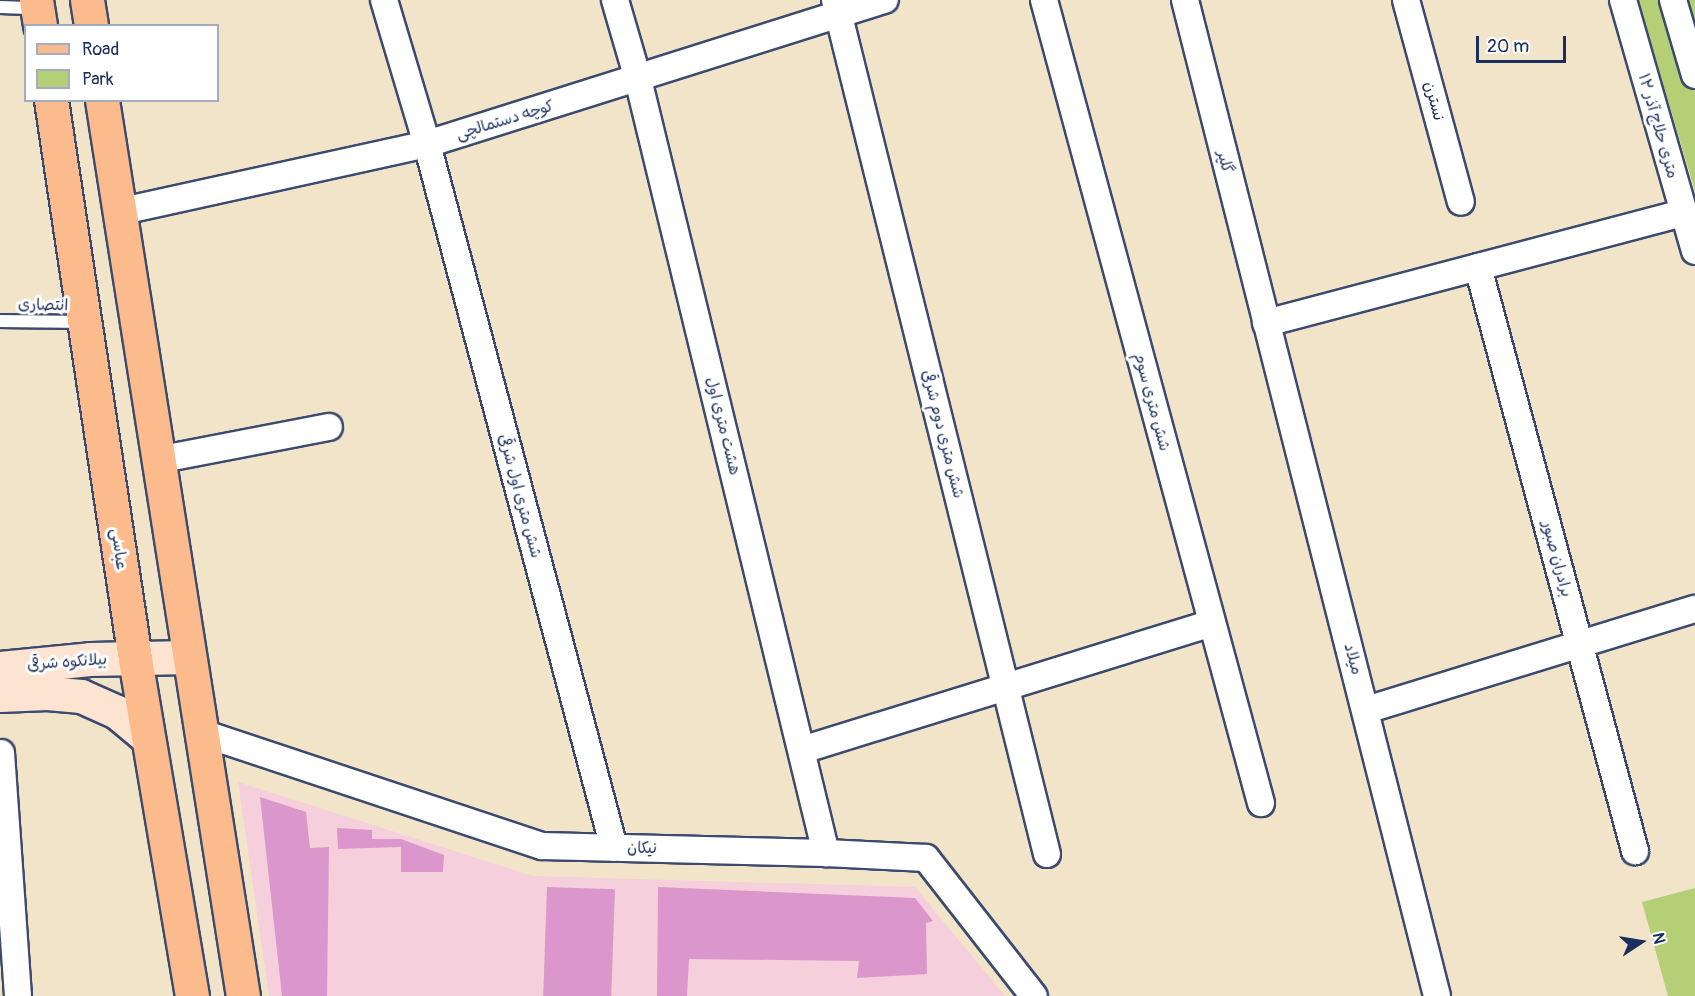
<!DOCTYPE html>
<meta charset="utf-8">
<style>
body{margin:0}
#map{position:relative;width:1695px;height:996px;overflow:hidden;background:#f1e4c8;font-family:Pangolin,"Playpen Sans Arabic",sans-serif}
div>[style]{position:absolute}
.built>*{inset:0;background:#f5cfdc}
.green>*{inset:0;background:#b4cf75}
.building>*{inset:0;background:#db97cb;transform-origin:0 0}
.roads{filter:drop-shadow(2px 0 #3b4a6e) drop-shadow(-2px 0 #3b4a6e) drop-shadow(0 2px #3b4a6e) drop-shadow(0 -2px #3b4a6e)}
.lane>*{height:12px;margin:-6px;padding:0 6px;transform-origin:6px;border-radius:6px;background:#fff}
.street>*{height:26px;margin:-13px;padding:0 13px;transform-origin:13px;border-radius:13px;background:#fff}
.secondary>*{height:33px;margin:-16.5px;padding:0 16.5px;transform-origin:16.5px;border-radius:16.5px;background:#fde4d1}
.primary>*{height:33px;margin:-16.5px;padding:0 16.5px;transform-origin:16.5px;border-radius:16.5px;background:#fbbb8c}
span{translate:-50% -50%;white-space:nowrap;text-align:center;line-height:1.15;-webkit-text-stroke:6px #fff;paint-order:stroke}
.street-label{font-size:16px;color:#1b2f5e}
.legend{position:absolute;left:24px;top:24px;width:195px;height:78px;box-sizing:border-box;background:#fff;border:2px solid #a4acbf;margin:0;padding:8px 10px;list-style:none;font-size:18px;color:#1b2f5e}
.legend li{display:flex;align-items:center;gap:12px;height:30px}
.legend b{width:30px;border:2px solid #a4acbf}
.north{position:absolute;left:1611px;top:912px;width:60px;height:60px;-webkit-text-stroke:4px #fff;paint-order:stroke;rotate:78deg;font-size:16px;font-weight:700;line-height:24px;text-align:center;color:#1b2f5e}
.north::after{content:'';display:block;margin:auto;width:21px;height:27px;background:#1b2f5e;clip-path:polygon(50% 0,100% 100%,50% 72%,0 100%)}
.scale{position:absolute;left:1476px;top:36px;width:90px;height:27px;box-sizing:border-box;border:3px solid #1b2f5e;border-top:0;padding-left:8px;font-size:18px;line-height:21px;white-space:nowrap;color:#1b2f5e;-webkit-text-stroke:4px #fff;paint-order:stroke}
</style>
<div id="map">
<div class="built">
<i style="clip-path:polygon(238px 782px,533px 876px,915px 887px,1005px 996px,269px 996px)"></i>
</div>
<div class="green">
<i style="clip-path:polygon(1638px 0,1695px 0,1695px 191px)"></i>
<i style="clip-path:polygon(1695px 888px,1695px 996px,1668px 996px,1642px 902px)"></i>
</div>
<div class="building">
<i style="clip-path:polygon(260px 797px,306px 812px,310px 848px,329px 847px,327px 996px,282px 996px)"></i>
<i style="clip-path:polygon(337px 828px,372px 830px,372px 839px,401px 839px,444px 855px,443px 872px,401px 872px,401px 847px,338px 849px)"></i>
<i style="left:547px;top:887px;width:68px;height:109px;rotate:2deg"></i>
<i style="clip-path:polygon(658px 887px,915px 898px,933px 921px,926px 923px,927px 974px,857px 978px,859px 961px,689px 959px,687px 996px,657px 996px)"></i>
</div>
<div class="roads">
<div class="lane">
<i style="left:0;top:7px;width:36px;rotate:2deg"></i>
<i style="left:0;top:321px;width:82px;rotate:0.7deg"></i>
</div>
<div class="street">
<i style="left:384px;top:0;width:150px;rotate:73.4deg"></i>
<i style="left:427px;top:144px;width:728px;rotate:75.12deg"></i>
<i style="left:615px;top:0;width:82px;rotate:73.8deg"></i>
<i style="left:638px;top:79px;width:797px;rotate:76.35deg"></i>
<i style="left:835px;top:0;width:880px;rotate:76.06deg"></i>
<i style="left:1044px;top:0;width:832px;rotate:74.88deg"></i>
<i style="left:1185px;top:0;width:1027px;rotate:75.8deg"></i>
<i style="left:1406px;top:0;width:209px;rotate:74.8deg"></i>
<i style="left:1623px;top:0;width:261px;rotate:74deg"></i>
<i style="left:1673px;top:0;width:78px;rotate:73.7deg"></i>
<i style="left:118px;top:212px;width:316px;rotate:-12.4deg"></i>
<i style="left:427px;top:144px;width:480px;rotate:-17.5deg"></i>
<i style="left:1478px;top:267px;width:605px;rotate:74.95deg"></i>
<i style="left:1266px;top:323px;width:431px;rotate:-14.8deg"></i>
<i style="left:157px;top:460px;width:175px;rotate:-10.9deg"></i>
<i style="left:1366px;top:710px;width:344px;rotate:-17.1deg"></i>
<i style="left:202px;top:733px;width:358px;rotate:18.4deg"></i>
<i style="left:542px;top:846px;width:284px;rotate:1.4deg"></i>
<i style="left:826px;top:853px;width:100px;rotate:2.9deg"></i>
<i style="left:926px;top:858px;width:175px;rotate:52deg"></i>
<i style="left:802px;top:750px;width:429px;rotate:-17.2deg"></i>
<i style="left:1px;top:753px;width:244px;rotate:86deg"></i>
</div>
<div class="secondary">
<i style="left:0;top:668px;width:90px;rotate:-5.7deg"></i>
<i style="left:90px;top:659px;width:99px;rotate:-1.2deg"></i>
<i style="left:0;top:695px;width:47px;rotate:-2.4deg"></i>
<i style="left:47px;top:693px;width:34px;rotate:5deg"></i>
<i style="left:81px;top:696px;width:39px;rotate:24deg"></i>
<i style="left:117px;top:712px;width:40px;rotate:40deg"></i>
</div>
<div class="primary">
<i style="left:36px;top:0;width:26px;rotate:81deg"></i>
<i style="left:87px;top:0;width:26px;rotate:81deg"></i>
<i style="left:51px;top:100px;width:565px;rotate:81.45deg"></i>
<i style="left:135px;top:659px;width:342px;rotate:80.4deg"></i>
<i style="left:102px;top:100px;width:907px;rotate:81.06deg"></i>
</div>
</div>
<div class="street-label">
<span style="left:1434px;top:101px;rotate:75deg">نسترن</span>
<span style="left:505px;top:120px;rotate:-17deg">کوچه دستمالچی</span>
<span style="left:1658px;top:126px;rotate:74deg">۱۲ متری حلاج آذر</span>
<span style="left:1225px;top:162px;rotate:76deg">گلپر</span>
<span style="left:43px;top:305px;rotate:1deg">انتصاری</span>
<span style="left:1152px;top:402px;rotate:75deg">شش متری سوم</span>
<span style="left:723px;top:426px;rotate:76deg">هشت متری اول</span>
<span style="left:943px;top:434px;rotate:76deg">شش متری دوم شرقی</span>
<span style="left:520px;top:496px;rotate:75deg">شش متری اول شرقی</span>
<span style="left:119px;top:549px;rotate:82deg">عباسى</span>
<span style="left:1557px;top:559px;rotate:75deg">برادران صبور</span>
<span style="left:1353px;top:659px;rotate:75deg">میلاد</span>
<span style="left:67px;top:662px;rotate:-4deg">بیلانکوه شرقی</span>
<span style="left:642px;top:848px;rotate:1deg">نیکان</span>
</div>
<ul class="legend">
<li><b style="height:8px;background:#fbbb8c"></b>Road</li>
<li><b style="height:16px;background:#b4cf75"></b>Park</li>
</ul>
<div class="north">N</div>
<div class="scale">20 m</div>
</div>
